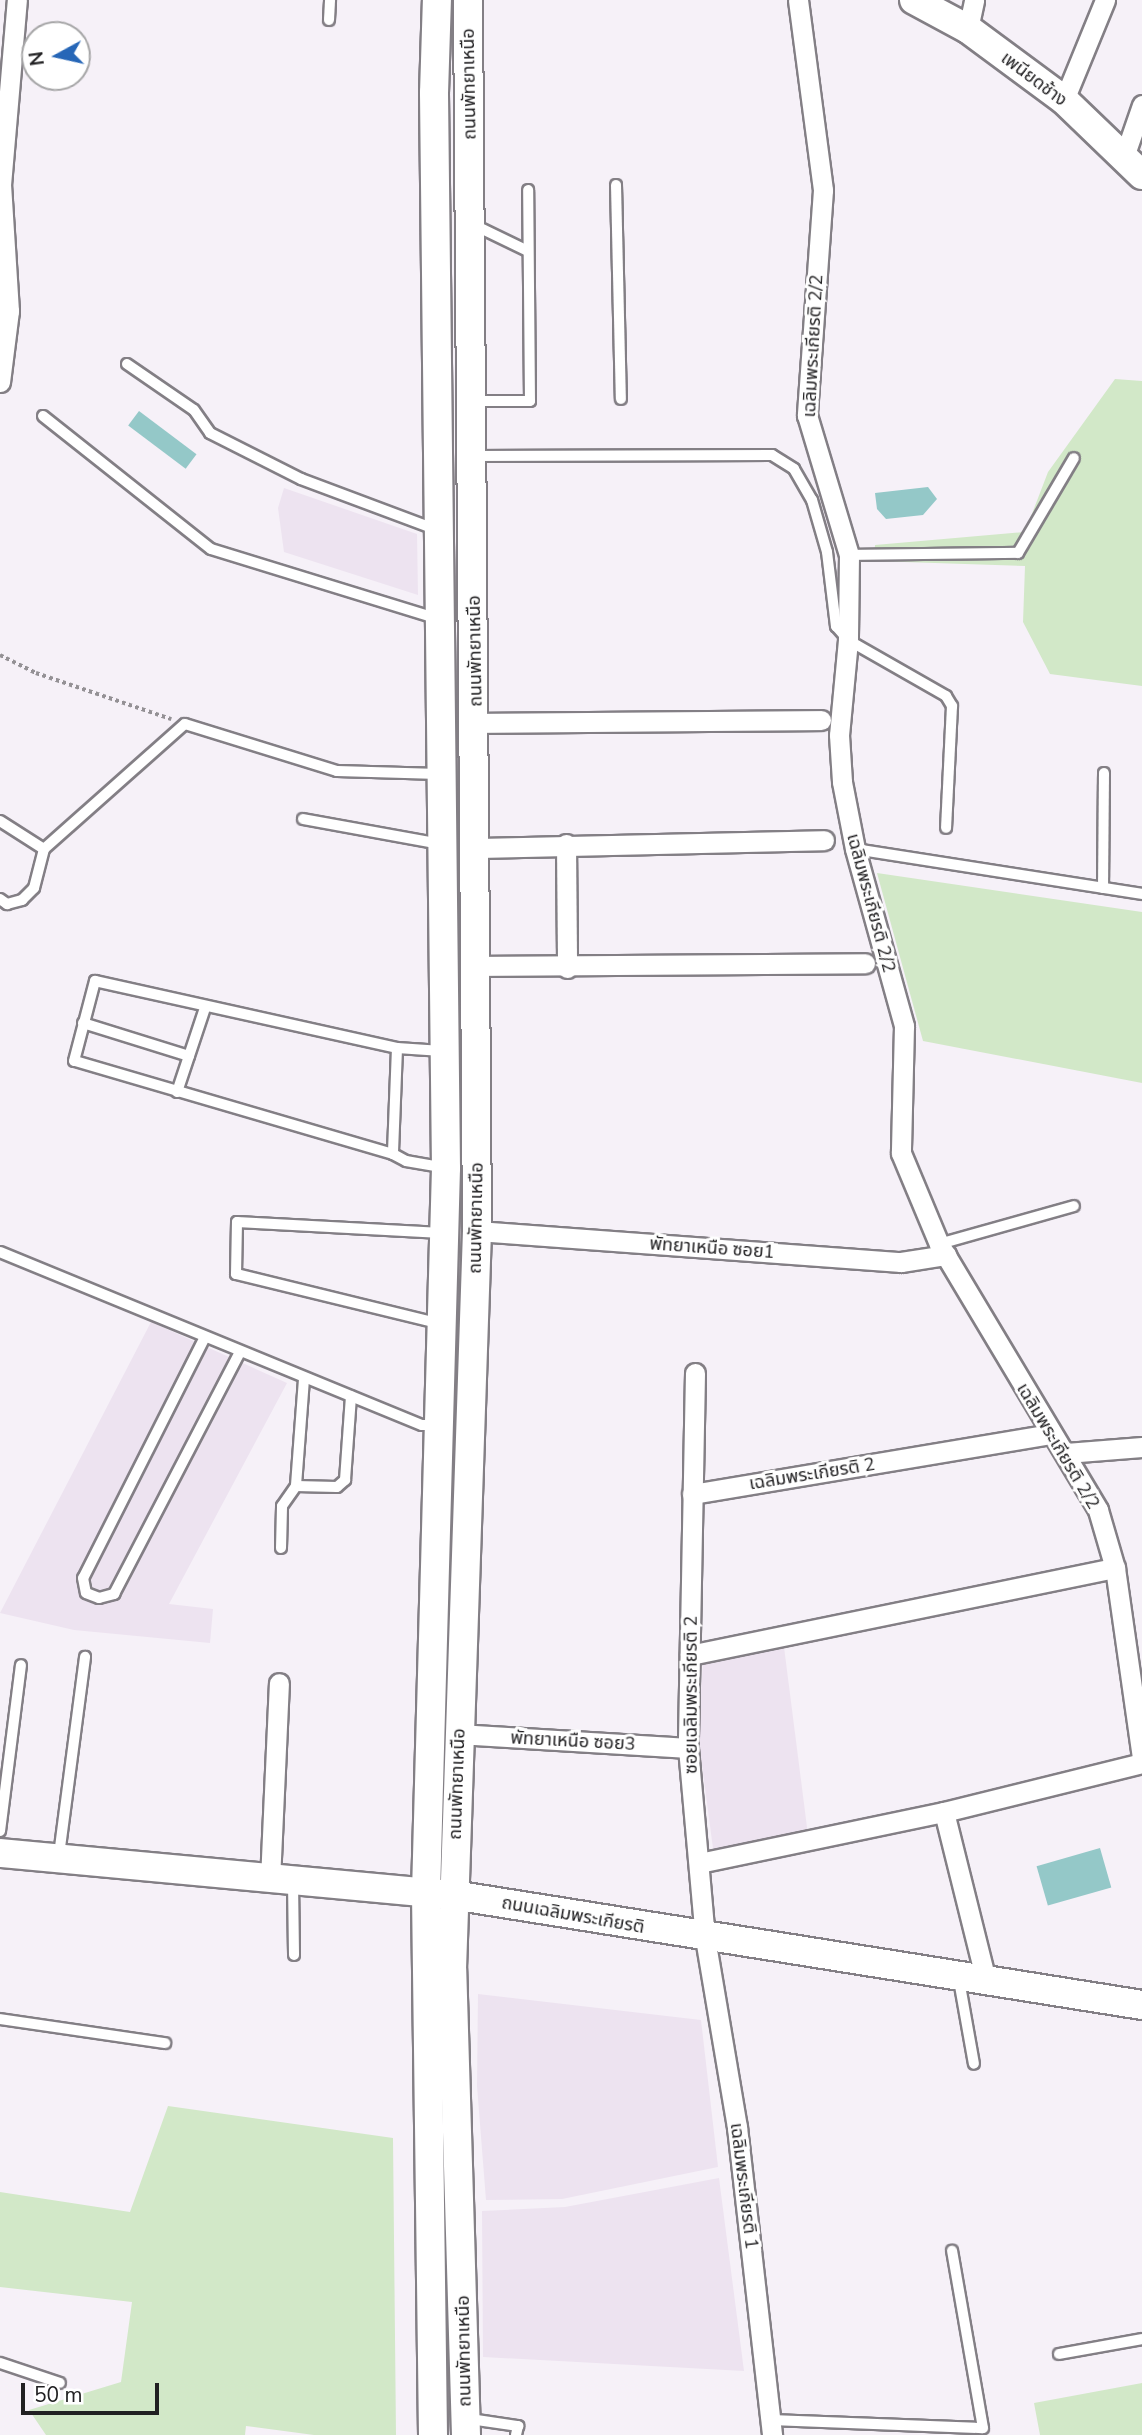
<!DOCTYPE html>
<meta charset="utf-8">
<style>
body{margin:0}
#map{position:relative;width:1142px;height:2435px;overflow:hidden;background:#f6f1f8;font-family:"Nunito Sans","Noto Sans Thai",sans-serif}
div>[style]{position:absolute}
.built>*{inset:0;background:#ede3f0}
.green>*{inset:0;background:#d2e8c8}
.water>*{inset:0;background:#94c8c8;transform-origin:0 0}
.path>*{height:3.5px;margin-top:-1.75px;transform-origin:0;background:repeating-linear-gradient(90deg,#949195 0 3.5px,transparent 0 7px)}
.roads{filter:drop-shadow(2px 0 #837f85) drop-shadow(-2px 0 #837f85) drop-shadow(0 2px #837f85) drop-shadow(0 -2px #837f85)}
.lane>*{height:10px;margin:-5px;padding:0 5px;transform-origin:5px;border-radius:5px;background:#fff}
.street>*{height:19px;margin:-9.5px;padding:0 9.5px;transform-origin:9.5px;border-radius:9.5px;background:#fff}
.secondary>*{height:28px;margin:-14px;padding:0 14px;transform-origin:14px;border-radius:14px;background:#fff}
span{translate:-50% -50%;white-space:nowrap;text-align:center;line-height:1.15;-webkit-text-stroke:6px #fff;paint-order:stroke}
.street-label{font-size:18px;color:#212022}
.north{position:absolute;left:21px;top:21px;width:70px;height:70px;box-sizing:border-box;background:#fff;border:2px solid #a6a6a7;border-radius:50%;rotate:262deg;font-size:19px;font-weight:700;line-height:28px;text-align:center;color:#212022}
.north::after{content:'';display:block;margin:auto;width:24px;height:32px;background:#2666b7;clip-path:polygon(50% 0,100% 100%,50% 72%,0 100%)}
.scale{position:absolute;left:21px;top:2383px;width:138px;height:32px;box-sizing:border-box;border:4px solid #212022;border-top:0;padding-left:9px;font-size:21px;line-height:24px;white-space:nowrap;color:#212022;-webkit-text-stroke:5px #fff;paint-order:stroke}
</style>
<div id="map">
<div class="built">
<i style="clip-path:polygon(284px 488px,417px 534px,418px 595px,284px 552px,278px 508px)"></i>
<i style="clip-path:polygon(151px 1322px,287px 1383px,169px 1604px,213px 1609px,210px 1643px,74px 1630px,0 1613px)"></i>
<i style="clip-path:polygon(784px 1647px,808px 1835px,714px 1856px,698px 1735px,703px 1662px)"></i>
<i style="clip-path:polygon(478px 1994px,701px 2020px,718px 2167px,562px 2199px,486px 2200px,477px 2086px)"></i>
<i style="clip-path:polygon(719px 2178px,744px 2371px,483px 2357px,482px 2211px,565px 2207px)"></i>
</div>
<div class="green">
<i style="clip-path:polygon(1115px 379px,1142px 381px,1142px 686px,1050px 674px,1023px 622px,1025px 566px,874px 561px,875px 545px,1025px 532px,1048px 472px)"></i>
<i style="clip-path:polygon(877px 873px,1142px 912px,1142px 1083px,923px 1041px)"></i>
<i style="clip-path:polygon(168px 2106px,393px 2138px,396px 2435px,314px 2435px,246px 2426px,245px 2435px,46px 2435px,29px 2410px,121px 2382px,132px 2302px,0 2287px,0 2192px,130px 2212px)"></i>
<i style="clip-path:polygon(1142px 2383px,1142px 2435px,1040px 2435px,1034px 2403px)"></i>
</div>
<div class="water">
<i style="left:139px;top:411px;width:72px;height:18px;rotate:37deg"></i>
<i style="clip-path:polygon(928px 487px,937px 499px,923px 515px,886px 519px,877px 509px,875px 493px)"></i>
<i style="left:1100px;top:1848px;width:41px;height:66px;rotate:74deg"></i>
</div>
<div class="path">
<i style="left:0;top:655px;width:40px;rotate:26.6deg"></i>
<i style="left:36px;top:673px;width:143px;rotate:18.8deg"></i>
</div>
<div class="roads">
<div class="lane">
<i style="left:329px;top:20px;width:20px;rotate:-87deg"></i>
<i style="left:616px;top:185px;width:214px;rotate:88.7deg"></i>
<i style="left:472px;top:224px;width:62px;rotate:25.7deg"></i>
<i style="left:127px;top:364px;width:81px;rotate:34.5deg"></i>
<i style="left:194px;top:410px;width:28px;rotate:55deg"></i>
<i style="left:210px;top:433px;width:102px;rotate:26.8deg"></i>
<i style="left:301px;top:479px;width:143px;rotate:20.5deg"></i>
<i style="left:473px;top:401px;width:57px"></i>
<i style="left:530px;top:401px;width:211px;rotate:-90.5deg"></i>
<i style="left:43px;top:416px;width:214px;rotate:38.4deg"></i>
<i style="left:211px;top:549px;width:238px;rotate:17.1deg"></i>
<i style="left:474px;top:456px;width:298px;rotate:-0.2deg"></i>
<i style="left:772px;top:455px;width:26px;rotate:32deg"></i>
<i style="left:794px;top:469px;width:36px;rotate:60deg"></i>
<i style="left:812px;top:500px;width:54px;rotate:73.9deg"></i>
<i style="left:827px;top:552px;width:75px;rotate:83.1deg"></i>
<i style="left:836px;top:626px;width:18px;rotate:49deg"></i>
<i style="left:848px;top:640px;width:113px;rotate:29.7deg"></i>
<i style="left:946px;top:696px;width:12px;rotate:59deg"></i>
<i style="left:952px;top:706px;width:122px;rotate:92.8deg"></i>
<i style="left:849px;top:555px;width:169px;rotate:-0.7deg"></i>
<i style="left:1018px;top:553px;width:110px;rotate:-59.5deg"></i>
<i style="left:303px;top:819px;width:139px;rotate:10.3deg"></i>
<i style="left:0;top:821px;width:52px;rotate:32.5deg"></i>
<i style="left:855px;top:849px;width:291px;rotate:8.9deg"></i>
<i style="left:1103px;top:888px;width:115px;rotate:-89.5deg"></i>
<i style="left:0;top:899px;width:9px;rotate:36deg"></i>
<i style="left:7px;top:904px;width:16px;rotate:-15deg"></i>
<i style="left:22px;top:900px;width:17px;rotate:-45deg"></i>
<i style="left:34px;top:888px;width:40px;rotate:-75.6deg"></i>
<i style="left:44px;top:849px;width:188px;rotate:-41.6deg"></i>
<i style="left:185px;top:724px;width:159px;rotate:17.2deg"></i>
<i style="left:337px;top:771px;width:102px;rotate:1.7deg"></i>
<i style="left:83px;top:1023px;width:111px;rotate:17.3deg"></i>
<i style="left:442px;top:1051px;width:45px;rotate:-176.2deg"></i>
<i style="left:397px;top:1048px;width:106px;rotate:92.2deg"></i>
<i style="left:393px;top:1154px;width:15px;rotate:28deg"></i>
<i style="left:406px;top:1161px;width:40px;rotate:10deg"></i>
<i style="left:177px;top:1092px;width:89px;rotate:-71.6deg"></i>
<i style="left:393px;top:1154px;width:332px;rotate:-163.7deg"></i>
<i style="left:74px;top:1061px;width:83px;rotate:-75.3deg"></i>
<i style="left:95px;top:981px;width:309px;rotate:12.5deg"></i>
<i style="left:939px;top:1244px;width:140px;rotate:-15.7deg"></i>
<i style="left:0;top:1252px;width:456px;rotate:22.3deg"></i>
<i style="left:422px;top:1425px;width:16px"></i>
<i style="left:437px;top:1323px;width:207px;rotate:-166.3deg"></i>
<i style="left:236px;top:1274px;width:52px;rotate:-88.9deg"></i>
<i style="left:237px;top:1222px;width:205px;rotate:3.1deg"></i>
<i style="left:205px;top:1337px;width:270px;rotate:116.8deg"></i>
<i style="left:83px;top:1578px;width:15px;rotate:79deg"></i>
<i style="left:86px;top:1593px;width:14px;rotate:21deg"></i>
<i style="left:99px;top:1598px;width:16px;rotate:-15deg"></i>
<i style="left:114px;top:1594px;width:273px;rotate:-62.5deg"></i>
<i style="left:304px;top:1379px;width:107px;rotate:94.3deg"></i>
<i style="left:296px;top:1486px;width:41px;rotate:1.4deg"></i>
<i style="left:337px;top:1487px;width:11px;rotate:-41deg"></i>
<i style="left:345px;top:1480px;width:84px;rotate:-85.9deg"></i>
<i style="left:281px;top:1548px;width:42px;rotate:-88.6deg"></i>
<i style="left:282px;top:1506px;width:24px;rotate:-55deg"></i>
<i style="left:0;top:1831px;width:167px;rotate:-82.8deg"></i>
<i style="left:59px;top:1855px;width:200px;rotate:-82.5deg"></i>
<i style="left:293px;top:1882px;width:73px;rotate:89.2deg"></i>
<i style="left:959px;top:1980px;width:85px;rotate:79.9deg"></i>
<i style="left:0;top:2019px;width:167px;rotate:8.3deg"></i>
<i style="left:1059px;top:2354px;width:84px;rotate:-10.2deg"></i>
<i style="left:0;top:2363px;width:63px;rotate:18.4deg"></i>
<i style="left:470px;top:2419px;width:49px;rotate:8.3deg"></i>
<i style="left:518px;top:2426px;width:9px;rotate:103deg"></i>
<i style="left:771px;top:2420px;width:212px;rotate:2.2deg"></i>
<i style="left:983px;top:2428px;width:180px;rotate:-99.9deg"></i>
</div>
<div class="street">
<i style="left:798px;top:0;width:192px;rotate:82.5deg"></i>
<i style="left:823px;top:190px;width:226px;rotate:94.1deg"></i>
<i style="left:807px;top:415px;width:146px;rotate:73.3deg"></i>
<i style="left:849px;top:555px;width:85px;rotate:90.7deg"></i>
<i style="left:848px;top:640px;width:95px;rotate:95.4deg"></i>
<i style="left:839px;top:735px;width:47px;rotate:86.3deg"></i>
<i style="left:842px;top:782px;width:68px;rotate:79deg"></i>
<i style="left:855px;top:849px;width:184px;rotate:74.5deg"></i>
<i style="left:904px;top:1026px;width:127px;rotate:91.4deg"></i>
<i style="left:901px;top:1153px;width:99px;rotate:67.3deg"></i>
<i style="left:939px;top:1244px;width:310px;rotate:59.1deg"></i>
<i style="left:1098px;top:1510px;width:60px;rotate:73.7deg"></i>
<i style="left:1115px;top:1568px;width:191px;rotate:81.9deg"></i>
<i style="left:968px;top:29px;width:30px;rotate:-78deg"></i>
<i style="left:1064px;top:100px;width:108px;rotate:-67.7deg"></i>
<i style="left:1124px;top:157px;width:55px;rotate:-70.9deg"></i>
<i style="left:0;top:382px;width:72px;rotate:-82.8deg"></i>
<i style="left:9px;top:311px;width:126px;rotate:-93.6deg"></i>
<i style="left:1px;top:185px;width:186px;rotate:-85.1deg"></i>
<i style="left:476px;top:723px;width:345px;rotate:-0.5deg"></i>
<i style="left:566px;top:844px;width:124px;rotate:89.5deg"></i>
<i style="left:477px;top:848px;width:347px;rotate:-1.3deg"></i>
<i style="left:478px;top:966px;width:387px;rotate:-0.4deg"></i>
<i style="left:477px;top:1231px;width:425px;rotate:4.2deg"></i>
<i style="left:901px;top:1262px;width:46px;rotate:-8.8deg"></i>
<i style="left:695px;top:1373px;width:375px;rotate:91.1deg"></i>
<i style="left:688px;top:1748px;width:191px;rotate:84.9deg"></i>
<i style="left:705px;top:1938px;width:192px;rotate:80.4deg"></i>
<i style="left:737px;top:2127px;width:310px;rotate:83.5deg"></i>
<i style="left:1066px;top:1453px;width:76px;rotate:-4.5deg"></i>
<i style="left:692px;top:1494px;width:364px;rotate:-9.5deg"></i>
<i style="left:690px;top:1655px;width:434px;rotate:-11.6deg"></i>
<i style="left:459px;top:1734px;width:229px;rotate:3.5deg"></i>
<i style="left:944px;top:1812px;width:173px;rotate:76deg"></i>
<i style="left:699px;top:1863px;width:250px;rotate:-11.8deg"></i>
<i style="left:944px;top:1812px;width:204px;rotate:-13.9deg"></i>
<i style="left:270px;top:1880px;width:197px;rotate:-87.4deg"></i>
</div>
<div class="secondary">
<i style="left:914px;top:0;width:61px;rotate:28.2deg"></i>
<i style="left:968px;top:29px;width:119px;rotate:36.5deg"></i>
<i style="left:1064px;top:100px;width:108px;rotate:43.9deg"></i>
<i style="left:0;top:1853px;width:455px;rotate:5.3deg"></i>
<i style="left:453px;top:1895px;width:698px;rotate:9.07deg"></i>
<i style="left:433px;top:2435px;width:542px;rotate:-90.74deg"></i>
<i style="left:426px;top:1893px;width:725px;rotate:-88.42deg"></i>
<i style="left:446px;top:1168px;width:1075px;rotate:-90.64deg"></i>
<i style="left:434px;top:93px;width:93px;rotate:-88.2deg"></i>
<i style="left:466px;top:2435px;width:466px;rotate:-91.7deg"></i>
<i style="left:452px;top:1969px;width:738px;rotate:-88.06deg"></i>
<i style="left:477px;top:1231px;width:1231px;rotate:-90.42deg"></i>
</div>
</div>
<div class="street-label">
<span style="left:1034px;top:79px;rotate:37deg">เพนียดช้าง</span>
<span style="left:469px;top:84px;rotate:-91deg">ถนนพัทยาเหนือ</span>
<span style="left:813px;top:346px;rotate:-87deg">เฉลิมพระเกียรติ 2/2</span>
<span style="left:475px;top:651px;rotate:-91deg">ถนนพัทยาเหนือ</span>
<span style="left:871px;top:903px;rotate:75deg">เฉลิมพระเกียรติ 2/2</span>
<span style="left:476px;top:1218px;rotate:-89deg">ถนนพัทยาเหนือ</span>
<span style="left:712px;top:1248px;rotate:4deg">พัทยาเหนือ ซอย1</span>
<span style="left:1058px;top:1446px;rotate:59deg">เฉลิมพระเกียรติ 2/2</span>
<span style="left:812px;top:1474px;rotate:-9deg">เฉลิมพระเกียรติ 2</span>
<span style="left:691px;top:1695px;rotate:-90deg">ซอยเฉลิมพระเกียรติ 2</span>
<span style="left:573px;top:1741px;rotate:3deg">พัทยาเหนือ ซอย3</span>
<span style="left:457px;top:1784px;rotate:-88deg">ถนนพัทยาเหนือ</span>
<span style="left:573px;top:1915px;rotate:10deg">ถนนเฉลิมพระเกียรติ</span>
<span style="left:744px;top:2186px;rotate:83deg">เฉลิมพระเกียรติ 1</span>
<span style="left:464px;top:2351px;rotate:-91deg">ถนนพัทยาเหนือ</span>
</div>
<div class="north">N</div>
<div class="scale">50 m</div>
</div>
